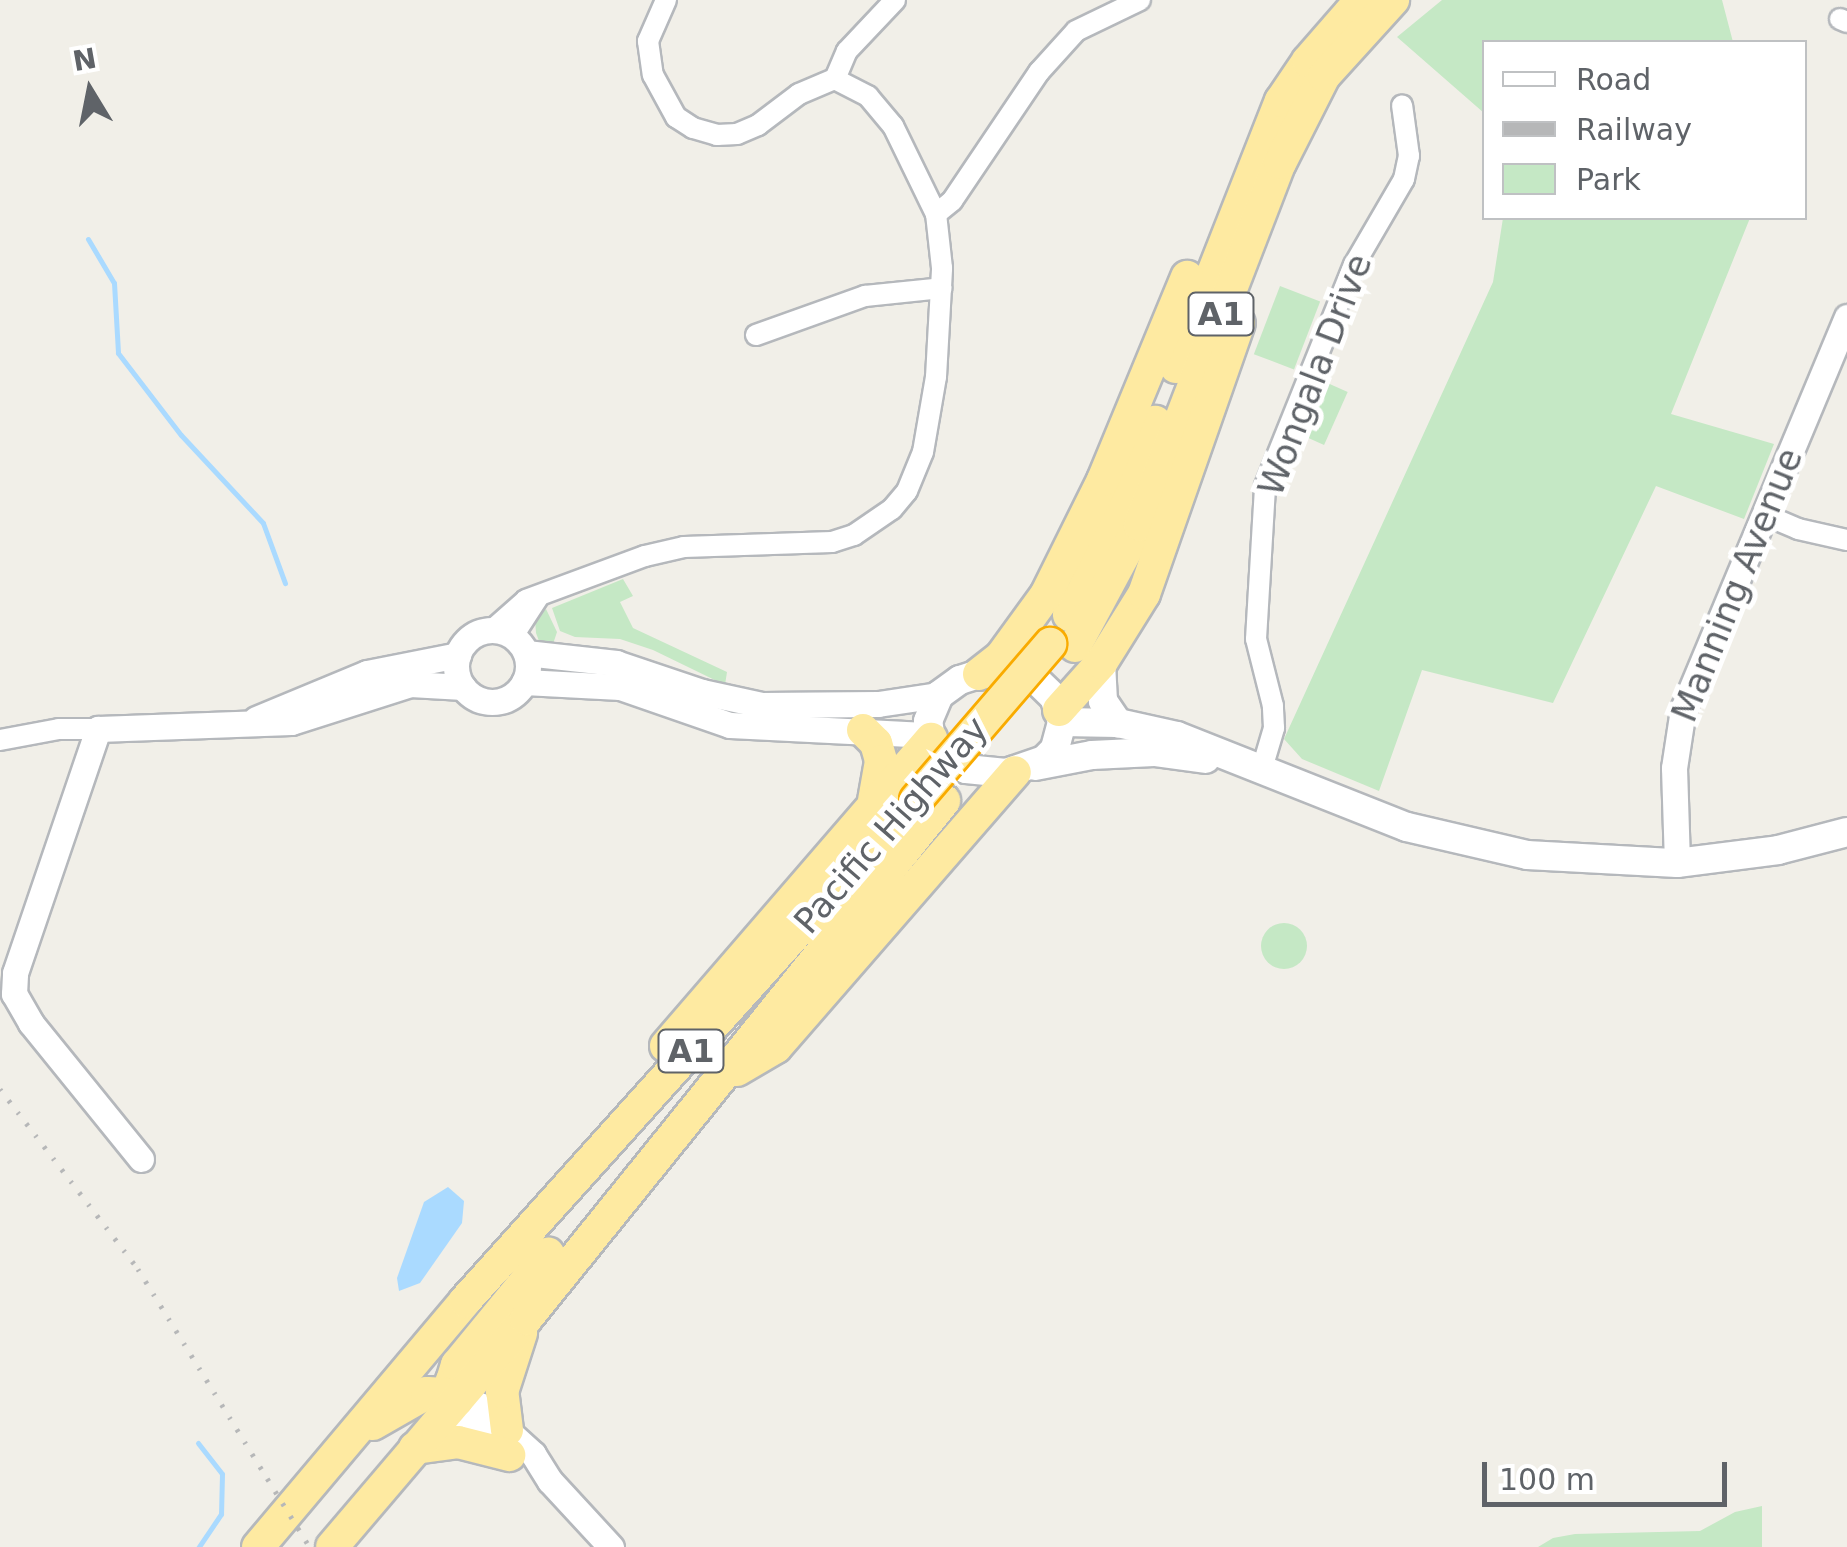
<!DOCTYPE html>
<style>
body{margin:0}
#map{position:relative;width:1847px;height:1547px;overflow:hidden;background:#f1efe8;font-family:"DejaVu Sans",sans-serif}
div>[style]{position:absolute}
.green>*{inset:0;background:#c5e8c5;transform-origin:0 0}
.round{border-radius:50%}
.water>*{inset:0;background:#aadaff}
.stream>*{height:5px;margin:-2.5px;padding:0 2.5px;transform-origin:2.5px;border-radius:2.5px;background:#aadaff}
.roads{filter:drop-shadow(2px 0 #b5b8bc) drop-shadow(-2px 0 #b5b8bc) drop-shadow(0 2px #b5b8bc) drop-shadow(0 -2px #b5b8bc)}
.minor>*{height:20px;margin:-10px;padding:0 10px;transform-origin:10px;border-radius:10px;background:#fff}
.tertiary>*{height:25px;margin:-12.5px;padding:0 12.5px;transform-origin:12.5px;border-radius:12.5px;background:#fff}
.tertiary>.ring{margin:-12.5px;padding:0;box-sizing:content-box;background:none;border:25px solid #fff;border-radius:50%}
.secondary>*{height:28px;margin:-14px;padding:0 14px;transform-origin:14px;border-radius:14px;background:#fff}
.trunk>*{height:32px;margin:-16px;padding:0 16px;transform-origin:16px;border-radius:16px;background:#feeaa1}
.rail>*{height:5px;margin-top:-2.5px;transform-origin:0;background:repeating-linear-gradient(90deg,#b6b7b8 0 2.5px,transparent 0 14.5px)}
.bridges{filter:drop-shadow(2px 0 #f9ab00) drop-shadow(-2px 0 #f9ab00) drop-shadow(0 2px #f9ab00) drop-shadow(0 -2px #f9ab00)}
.trunk-bridge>*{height:32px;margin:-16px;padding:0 16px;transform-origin:16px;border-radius:16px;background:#feeaa1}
span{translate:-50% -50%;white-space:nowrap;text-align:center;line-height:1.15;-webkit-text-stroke:10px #fff;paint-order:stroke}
.shield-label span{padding:2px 8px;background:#fff;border:2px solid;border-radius:8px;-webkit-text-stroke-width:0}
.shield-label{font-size:32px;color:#5f6368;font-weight:700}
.street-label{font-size:35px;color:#5f6368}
.legend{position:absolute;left:1482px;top:40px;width:325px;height:180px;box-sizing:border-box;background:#fff;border:2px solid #bfc1c3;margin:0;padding:12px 18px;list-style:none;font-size:30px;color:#5f6368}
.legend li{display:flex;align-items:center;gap:20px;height:50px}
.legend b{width:50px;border:2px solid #bfc1c3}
.north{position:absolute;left:40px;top:40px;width:100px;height:100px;-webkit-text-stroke:8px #fff;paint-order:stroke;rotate:350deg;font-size:28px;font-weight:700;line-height:40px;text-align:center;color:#5f6368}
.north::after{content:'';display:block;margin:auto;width:35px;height:45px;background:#5f6368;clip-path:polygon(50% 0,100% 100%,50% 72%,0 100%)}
.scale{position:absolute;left:1482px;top:1462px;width:245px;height:45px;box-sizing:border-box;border:5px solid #5f6368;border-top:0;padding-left:12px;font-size:30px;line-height:35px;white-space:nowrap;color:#5f6368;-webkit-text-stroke:8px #fff;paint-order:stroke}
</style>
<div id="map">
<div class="green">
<i style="clip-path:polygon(1442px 0,1722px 0,1733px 42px,1484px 42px,1484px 113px,1397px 37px)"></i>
<i style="clip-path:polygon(1503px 218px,1750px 218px,1671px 414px,1774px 444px,1744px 519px,1656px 486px,1553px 703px,1422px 670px,1379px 791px,1302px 759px,1284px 739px,1493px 282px)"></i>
<i style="left:1280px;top:286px;width:43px;height:73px;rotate:21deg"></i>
<i style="left:1323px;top:381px;width:27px;height:58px;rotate:24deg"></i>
<i style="clip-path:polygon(623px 579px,633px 596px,620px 602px,633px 628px,727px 672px,725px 685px,653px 650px,620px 639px,575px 637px,560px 631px,552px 608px)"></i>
<i style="clip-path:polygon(546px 609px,557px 632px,552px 647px,539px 641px,536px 633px,535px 619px)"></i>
<i class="round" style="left:1261px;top:923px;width:46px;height:46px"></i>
<i style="clip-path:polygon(1762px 1506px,1762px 1547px,1538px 1547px,1553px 1538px,1575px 1534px,1700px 1531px,1735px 1512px)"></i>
</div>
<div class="water">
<i style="clip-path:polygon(448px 1187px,464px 1201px,462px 1223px,420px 1283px,399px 1291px,397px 1278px,424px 1202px)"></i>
</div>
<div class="stream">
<i style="left:88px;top:239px;width:51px;rotate:59.4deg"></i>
<i style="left:114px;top:283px;width:70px;rotate:86.7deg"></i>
<i style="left:118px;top:353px;width:103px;rotate:52.5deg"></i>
<i style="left:181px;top:435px;width:120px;rotate:47deg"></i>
<i style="left:263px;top:523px;width:64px;rotate:69.9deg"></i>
<i style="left:198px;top:1443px;width:39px;rotate:52deg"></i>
<i style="left:222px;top:1474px;width:40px;rotate:91.4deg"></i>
<i style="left:221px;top:1514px;width:40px;rotate:124deg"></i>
</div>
<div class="roads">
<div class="minor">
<i style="left:666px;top:0;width:45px;rotate:113.7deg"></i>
<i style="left:648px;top:41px;width:34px;rotate:82deg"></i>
<i style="left:653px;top:75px;width:48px;rotate:61.3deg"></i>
<i style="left:676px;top:117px;width:20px;rotate:33deg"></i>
<i style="left:693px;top:128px;width:25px;rotate:16deg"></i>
<i style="left:717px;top:135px;width:20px;rotate:-3deg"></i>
<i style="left:737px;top:134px;width:23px;rotate:-23deg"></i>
<i style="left:758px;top:125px;width:51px;rotate:-37.1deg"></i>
<i style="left:799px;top:94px;width:39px;rotate:-23deg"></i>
<i style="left:1840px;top:19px;width:8px;rotate:23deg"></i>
<i style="left:835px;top:79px;width:30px;rotate:-67deg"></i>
<i style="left:847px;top:51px;width:70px;rotate:-46.7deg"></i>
<i style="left:936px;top:214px;width:21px;rotate:-39deg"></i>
<i style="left:952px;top:201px;width:156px;rotate:-56deg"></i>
<i style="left:1039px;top:72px;width:55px;rotate:-47.9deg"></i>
<i style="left:1076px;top:31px;width:71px;rotate:-25.8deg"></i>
<i style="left:756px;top:335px;width:116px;rotate:-19.7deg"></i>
<i style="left:865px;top:296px;width:77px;rotate:-5.9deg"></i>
<i style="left:1763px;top:514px;width:38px;rotate:23deg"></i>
<i style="left:1798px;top:529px;width:50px;rotate:12.7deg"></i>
<i style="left:492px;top:630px;width:45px;rotate:-41.4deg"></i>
<i style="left:526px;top:600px;width:127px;rotate:-20.3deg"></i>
<i style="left:645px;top:556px;width:40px;rotate:-13deg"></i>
<i style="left:684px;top:547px;width:148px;rotate:-1.9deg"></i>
<i style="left:832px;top:542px;width:23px;rotate:-18deg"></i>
<i style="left:854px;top:535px;width:46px;rotate:-34.4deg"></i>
<i style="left:892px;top:509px;width:23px;rotate:-50deg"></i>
<i style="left:907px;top:491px;width:42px;rotate:-67.7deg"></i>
<i style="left:923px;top:452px;width:76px;rotate:-80.2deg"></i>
<i style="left:936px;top:377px;width:109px;rotate:-86.8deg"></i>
<i style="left:942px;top:268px;width:54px;rotate:-96.3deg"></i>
<i style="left:936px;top:214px;width:98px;rotate:-116deg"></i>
<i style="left:893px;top:126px;width:39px;rotate:-130deg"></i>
<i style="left:868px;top:96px;width:37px;rotate:-153deg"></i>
<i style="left:513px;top:636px;width:48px;rotate:-57deg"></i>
<i style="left:0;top:740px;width:60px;rotate:-10.6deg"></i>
<i style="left:59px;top:729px;width:39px"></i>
<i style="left:1261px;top:772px;width:46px;rotate:-73.5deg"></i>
<i style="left:1274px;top:728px;width:22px;rotate:-93deg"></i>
<i style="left:1273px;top:706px;width:69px;rotate:-104.2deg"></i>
<i style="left:1256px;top:639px;width:153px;rotate:-86.6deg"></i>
<i style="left:1265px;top:486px;width:238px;rotate:-68.1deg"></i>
<i style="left:1354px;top:265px;width:99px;rotate:-59.8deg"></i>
<i style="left:1404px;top:179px;width:24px;rotate:-78deg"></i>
<i style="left:1409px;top:156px;width:51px;rotate:-97.8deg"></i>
</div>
<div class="tertiary">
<i class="ring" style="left:456px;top:630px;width:47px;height:47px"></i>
<i style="left:526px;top:653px;width:91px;rotate:6.3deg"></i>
<i style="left:616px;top:663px;width:91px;rotate:18.6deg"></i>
<i style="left:702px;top:692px;width:61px;rotate:12.2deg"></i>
<i style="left:762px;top:705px;width:116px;rotate:-0.5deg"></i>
<i style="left:878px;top:704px;width:62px;rotate:-8.4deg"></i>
<i style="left:524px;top:682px;width:96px;rotate:3deg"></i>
<i style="left:620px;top:687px;width:116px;rotate:19.1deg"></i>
<i style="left:730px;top:725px;width:200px;rotate:2.9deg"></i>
<i style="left:256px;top:719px;width:120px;rotate:-22.5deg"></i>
<i style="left:367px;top:673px;width:93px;rotate:-11.2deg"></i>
<i style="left:1677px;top:863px;width:95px;rotate:-91.8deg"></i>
<i style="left:1674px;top:768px;width:60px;rotate:-81.3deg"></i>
<i style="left:1683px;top:709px;width:425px;rotate:-67.3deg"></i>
<i style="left:141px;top:1159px;width:175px;rotate:-129deg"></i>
<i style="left:31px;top:1023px;width:34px;rotate:-120deg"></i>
<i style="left:14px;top:994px;width:21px;rotate:-87deg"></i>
<i style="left:15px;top:973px;width:258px;rotate:-71.2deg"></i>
<i style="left:98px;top:729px;width:193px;rotate:-2.1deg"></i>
<i style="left:291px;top:722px;width:125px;rotate:-17.7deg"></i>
<i style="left:410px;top:684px;width:53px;rotate:3.2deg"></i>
<i style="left:457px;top:1400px;width:23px;rotate:13deg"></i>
<i style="left:479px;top:1405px;width:73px;rotate:42.2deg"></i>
<i style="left:533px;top:1454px;width:32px;rotate:58deg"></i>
<i style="left:550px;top:1481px;width:90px;rotate:47.3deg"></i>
<i style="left:457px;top:1400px;width:23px;rotate:67deg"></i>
<i style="left:466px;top:1421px;width:48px;rotate:38.3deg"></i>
</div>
<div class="secondary">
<i style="left:1101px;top:663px;width:38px;rotate:87deg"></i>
<i style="left:1103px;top:701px;width:27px;rotate:56deg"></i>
<i style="left:1018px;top:671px;width:15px;rotate:20deg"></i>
<i style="left:1032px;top:676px;width:30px;rotate:44deg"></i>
<i style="left:1054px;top:697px;width:26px;rotate:72deg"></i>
<i style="left:1062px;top:722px;width:28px;rotate:105deg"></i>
<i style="left:1055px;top:749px;width:16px;rotate:135deg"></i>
<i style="left:1044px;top:760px;width:40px;rotate:161.1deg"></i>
<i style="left:1006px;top:773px;width:40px;rotate:-174.3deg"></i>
<i style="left:966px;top:769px;width:27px;rotate:-153deg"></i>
<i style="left:942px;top:757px;width:21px;rotate:-121deg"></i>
<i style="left:931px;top:739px;width:18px;rotate:-99deg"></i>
<i style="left:928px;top:721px;width:28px;rotate:-67deg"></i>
<i style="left:939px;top:695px;width:26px;rotate:-36deg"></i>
<i style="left:960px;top:680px;width:20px;rotate:-18deg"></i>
<i style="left:979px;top:674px;width:39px;rotate:-4deg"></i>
<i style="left:1062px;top:722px;width:56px;rotate:1deg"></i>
<i style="left:1118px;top:723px;width:60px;rotate:12.4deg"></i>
<i style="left:1177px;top:736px;width:247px;rotate:21.6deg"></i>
<i style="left:1407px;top:827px;width:123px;rotate:13.1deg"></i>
<i style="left:1527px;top:855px;width:150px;rotate:3.1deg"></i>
<i style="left:1677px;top:863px;width:102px;rotate:-7.3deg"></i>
<i style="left:1778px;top:850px;width:71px;rotate:-14.6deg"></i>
<i style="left:1035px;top:766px;width:58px;rotate:-10.9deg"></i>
<i style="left:1092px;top:755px;width:62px;rotate:-2.8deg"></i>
<i style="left:1154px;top:752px;width:52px;rotate:7.7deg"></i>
</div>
<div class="trunk">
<i style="left:1176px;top:367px;width:286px;rotate:-68.5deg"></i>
<i style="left:1281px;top:101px;width:48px;rotate:-56deg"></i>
<i style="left:1308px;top:61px;width:81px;rotate:-49deg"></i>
<i style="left:1069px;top:615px;width:27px;rotate:-59deg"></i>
<i style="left:1083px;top:592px;width:185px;rotate:-67deg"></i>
<i style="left:1075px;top:646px;width:137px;rotate:-61.8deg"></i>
<i style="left:1140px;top:525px;width:388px;rotate:-68.9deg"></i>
<i style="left:1280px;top:163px;width:97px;rotate:-63.2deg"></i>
<i style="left:1324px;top:76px;width:103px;rotate:-47.8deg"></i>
<i style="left:979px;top:674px;width:28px;rotate:-38deg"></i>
<i style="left:1001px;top:657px;width:77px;rotate:-54deg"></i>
<i style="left:1046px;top:595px;width:128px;rotate:-63.6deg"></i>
<i style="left:1103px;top:480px;width:220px;rotate:-67.5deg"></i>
<i style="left:1059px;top:710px;width:63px;rotate:-48.2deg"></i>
<i style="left:1101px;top:663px;width:81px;rotate:-58.1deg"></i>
<i style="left:1144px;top:594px;width:287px;rotate:-70.7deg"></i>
<i style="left:863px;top:730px;width:18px;rotate:45deg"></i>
<i style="left:876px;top:743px;width:19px;rotate:74deg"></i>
<i style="left:881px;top:761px;width:40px;rotate:100deg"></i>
<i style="left:666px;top:1046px;width:406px;rotate:-49.2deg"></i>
<i style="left:737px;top:1070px;width:45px;rotate:-30.5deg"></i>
<i style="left:776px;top:1047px;width:364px;rotate:-49deg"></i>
<i style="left:457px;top:1400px;width:20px;rotate:-105deg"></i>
<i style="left:452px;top:1381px;width:17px;rotate:-73deg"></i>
<i style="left:457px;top:1365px;width:144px;rotate:-50.7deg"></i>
<i style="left:373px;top:1424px;width:62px;rotate:-29.9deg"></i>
<i style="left:427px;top:1393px;width:21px;rotate:3deg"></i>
<i style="left:448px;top:1394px;width:11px;rotate:34deg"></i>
<i style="left:507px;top:1430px;width:38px;rotate:-97deg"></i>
<i style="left:502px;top:1392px;width:62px;rotate:-72.1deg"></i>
<i style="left:415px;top:1448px;width:43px;rotate:-7.9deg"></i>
<i style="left:458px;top:1442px;width:53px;rotate:14.3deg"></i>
<i style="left:258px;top:1547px;width:322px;rotate:-49.9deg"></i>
<i style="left:465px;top:1301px;width:674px;rotate:-48.01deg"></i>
<i style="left:332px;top:1547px;width:299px;rotate:-49.6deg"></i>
<i style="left:526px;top:1319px;width:666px;rotate:-51.1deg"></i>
</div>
</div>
<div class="rail">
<i style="left:0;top:1089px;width:227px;rotate:52.5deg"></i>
<i style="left:138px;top:1269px;width:327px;rotate:58.3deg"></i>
</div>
<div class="bridges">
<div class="trunk-bridge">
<i style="left:916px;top:800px;width:206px;rotate:-49.3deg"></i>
</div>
</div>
<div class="shield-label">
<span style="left:1221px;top:314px">A1</span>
<span style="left:691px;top:1051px">A1</span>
</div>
<div class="street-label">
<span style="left:1315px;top:375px;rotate:-69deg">Wongala Drive</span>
<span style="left:1737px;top:585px;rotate:-68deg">Manning Avenue</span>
<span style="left:891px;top:825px;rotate:-49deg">Pacific Highway</span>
</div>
<ul class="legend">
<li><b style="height:12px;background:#fff"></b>Road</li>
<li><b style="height:12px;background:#b6b7b8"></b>Railway</li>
<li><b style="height:28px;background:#c5e8c5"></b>Park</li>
</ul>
<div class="north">N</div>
<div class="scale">100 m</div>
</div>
